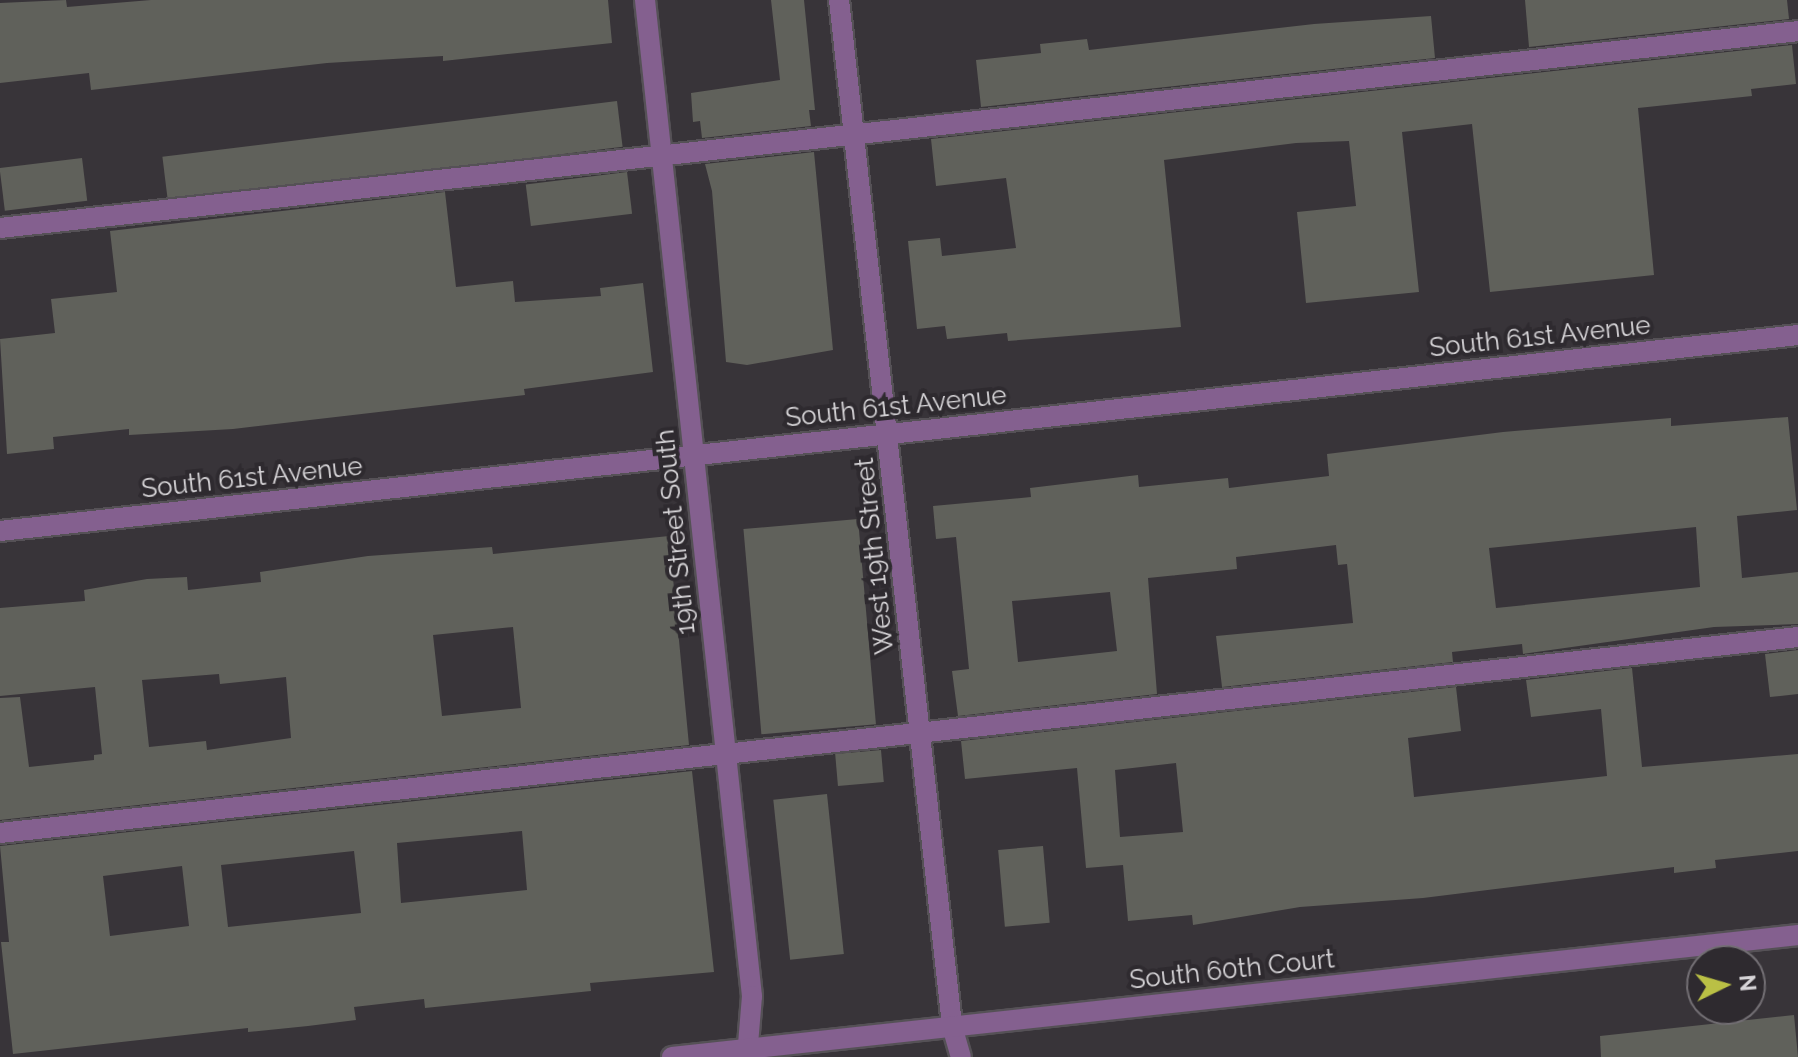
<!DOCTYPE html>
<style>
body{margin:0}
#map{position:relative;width:1798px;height:1057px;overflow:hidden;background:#383439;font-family:Raleway,sans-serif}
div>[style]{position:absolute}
.building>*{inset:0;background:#60615b;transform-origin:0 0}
.roads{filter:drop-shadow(2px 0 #555156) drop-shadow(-2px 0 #555156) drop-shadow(0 2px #555156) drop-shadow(0 -2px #555156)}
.minor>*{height:20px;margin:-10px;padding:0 10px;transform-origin:10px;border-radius:10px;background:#84608f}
span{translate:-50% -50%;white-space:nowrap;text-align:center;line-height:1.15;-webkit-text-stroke:8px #2e2a2f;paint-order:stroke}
.street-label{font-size:26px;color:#d7d5d8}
.north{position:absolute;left:1686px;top:945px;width:80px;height:80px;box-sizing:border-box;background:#2e2a2f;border:2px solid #726e73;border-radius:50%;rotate:85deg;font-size:22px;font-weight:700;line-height:32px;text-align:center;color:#d7d5d8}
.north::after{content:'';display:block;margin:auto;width:28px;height:36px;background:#bac045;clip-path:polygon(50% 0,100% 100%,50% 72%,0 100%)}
</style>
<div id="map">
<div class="building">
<i style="clip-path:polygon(66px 0,67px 7px,151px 0,608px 0,612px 43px,443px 61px,443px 56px,327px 63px,91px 90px,89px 73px,0 83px,0 3px)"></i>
<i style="clip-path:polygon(771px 0,804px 0,815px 110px,809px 110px,811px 126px,702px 138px,700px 121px,693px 122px,691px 93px,780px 80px)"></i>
<i style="clip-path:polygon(1525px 0,1787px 0,1789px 19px,1529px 47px)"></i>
<i style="clip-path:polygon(1431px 16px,1435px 58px,981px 107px,976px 60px,1041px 53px,1040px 44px,1087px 39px,1089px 50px,1314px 24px)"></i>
<i style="clip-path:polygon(1792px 45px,1796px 84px,1751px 89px,1752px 96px,1638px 108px,1654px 275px,1490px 292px,1472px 124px,1402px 132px,1419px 292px,1306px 303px,1297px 212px,1356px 206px,1349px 141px,1296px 143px,1164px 160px,1181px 327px,1008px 341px,1007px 333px,947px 339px,945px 326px,917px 329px,908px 241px,940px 238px,942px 256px,1016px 248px,1006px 178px,936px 186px,931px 139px)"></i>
<i style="left:617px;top:101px;width:46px;height:458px;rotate:83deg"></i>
<i style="clip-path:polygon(814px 152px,833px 350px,747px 365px,726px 362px,712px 191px,705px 164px)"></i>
<i style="left:82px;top:158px;width:43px;height:83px;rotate:83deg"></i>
<i style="left:627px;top:172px;width:42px;height:102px;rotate:83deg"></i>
<i style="clip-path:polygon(445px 192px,456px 287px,513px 281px,515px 302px,601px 296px,600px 288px,643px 283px,653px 372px,524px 389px,525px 395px,233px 429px,129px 435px,129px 429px,53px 437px,54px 449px,7px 454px,0 339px,55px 333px,51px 299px,117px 292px,110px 231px)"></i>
<i style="clip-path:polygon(evenodd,1788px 417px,1797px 510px,1737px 516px,1742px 578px,1798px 572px,1798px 624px,1714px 627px,1523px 654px,1522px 644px,1452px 652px,1453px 662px,1222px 687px,1216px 636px,1353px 623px,1347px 564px,1338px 565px,1336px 545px,1236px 557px,1237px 569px,1148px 578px,1157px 694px,958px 716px,952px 671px,969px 669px,956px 537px,936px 539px,933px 506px,1031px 497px,1030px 488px,1138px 475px,1139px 487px,1228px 478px,1229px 488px,1329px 476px,1327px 454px,1503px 432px,1671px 418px,1671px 426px,1788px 417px,1696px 527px,1700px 587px,1496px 608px,1489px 548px,1696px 527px,1788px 417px,1110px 592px,1117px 651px,1018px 662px,1012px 601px,1110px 592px)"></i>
<i style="left:858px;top:519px;width:206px;height:115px;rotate:85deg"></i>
<i style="clip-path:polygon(evenodd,669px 536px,689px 745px,0 820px,0 698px,20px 697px,29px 767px,94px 760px,94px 755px,102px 754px,95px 687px,0 696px,0 608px,85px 601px,84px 590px,147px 579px,187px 577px,188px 590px,261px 582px,260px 572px,368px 556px,492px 547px,493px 554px,669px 536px,513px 627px,521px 708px,442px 716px,433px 635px,513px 627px,669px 536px,219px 674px,220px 684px,286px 677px,291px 738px,207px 750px,206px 741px,149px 747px,142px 680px,219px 674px)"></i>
<i style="clip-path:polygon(1798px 650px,1798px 694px,1770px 697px,1765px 654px)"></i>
<i style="clip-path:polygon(evenodd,1632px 668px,1642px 767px,1798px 754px,1798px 851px,1715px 860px,1716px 868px,1674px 873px,1674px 867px,1423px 898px,1300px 907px,1193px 925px,1192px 915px,1128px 921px,1123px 865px,1086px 868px,1077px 768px,965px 779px,961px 741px,1456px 687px,1461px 731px,1408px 738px,1414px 797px,1607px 776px,1601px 709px,1531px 717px,1526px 680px,1632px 668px,1176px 763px,1183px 832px,1120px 837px,1115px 770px,1176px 763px)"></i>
<i style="left:881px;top:750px;width:32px;height:46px;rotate:85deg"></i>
<i style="clip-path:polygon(evenodd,692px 771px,714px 972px,590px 983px,591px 991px,425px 1008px,424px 999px,354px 1007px,356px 1020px,308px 1026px,248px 1032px,248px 1028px,13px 1054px,1px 942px,9px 942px,0 846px,692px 771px,522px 831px,527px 890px,401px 903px,397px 843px,522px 831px,692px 771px,354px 851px,361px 913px,228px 927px,221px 865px,354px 851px,692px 771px,182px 866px,189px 926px,110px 936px,103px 876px,182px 866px)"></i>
<i style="left:827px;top:794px;width:161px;height:54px;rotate:84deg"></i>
<i style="left:1043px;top:846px;width:77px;height:45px;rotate:85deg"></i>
<i style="clip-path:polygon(1794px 1015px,1798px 1057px,1601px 1057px,1600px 1036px)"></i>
</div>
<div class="roads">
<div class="minor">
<i style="left:645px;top:0;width:1002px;rotate:83.87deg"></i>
<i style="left:752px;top:996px;width:61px;rotate:94.7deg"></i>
<i style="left:839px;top:0;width:1032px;rotate:83.71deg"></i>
<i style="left:952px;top:1026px;width:32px;rotate:74deg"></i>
<i style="left:0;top:228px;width:1809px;rotate:-6.25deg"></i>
<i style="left:0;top:531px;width:1809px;rotate:-6.22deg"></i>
<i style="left:0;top:833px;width:1809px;rotate:-6.22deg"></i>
<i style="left:672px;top:1057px;width:1133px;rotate:-6.18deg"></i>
</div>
</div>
<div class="street-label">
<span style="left:1540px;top:337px;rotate:-6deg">South 61st Avenue</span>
<span style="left:896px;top:407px;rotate:-6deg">South 61st Avenue</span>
<span style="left:252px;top:478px;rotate:-6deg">South 61st Avenue</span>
<span style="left:676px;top:532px;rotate:-96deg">19th Street South</span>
<span style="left:875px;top:556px;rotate:-96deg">West 19th Street</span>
<span style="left:1232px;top:970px;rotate:-6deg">South 60th Court</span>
</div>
<div class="north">N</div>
</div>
